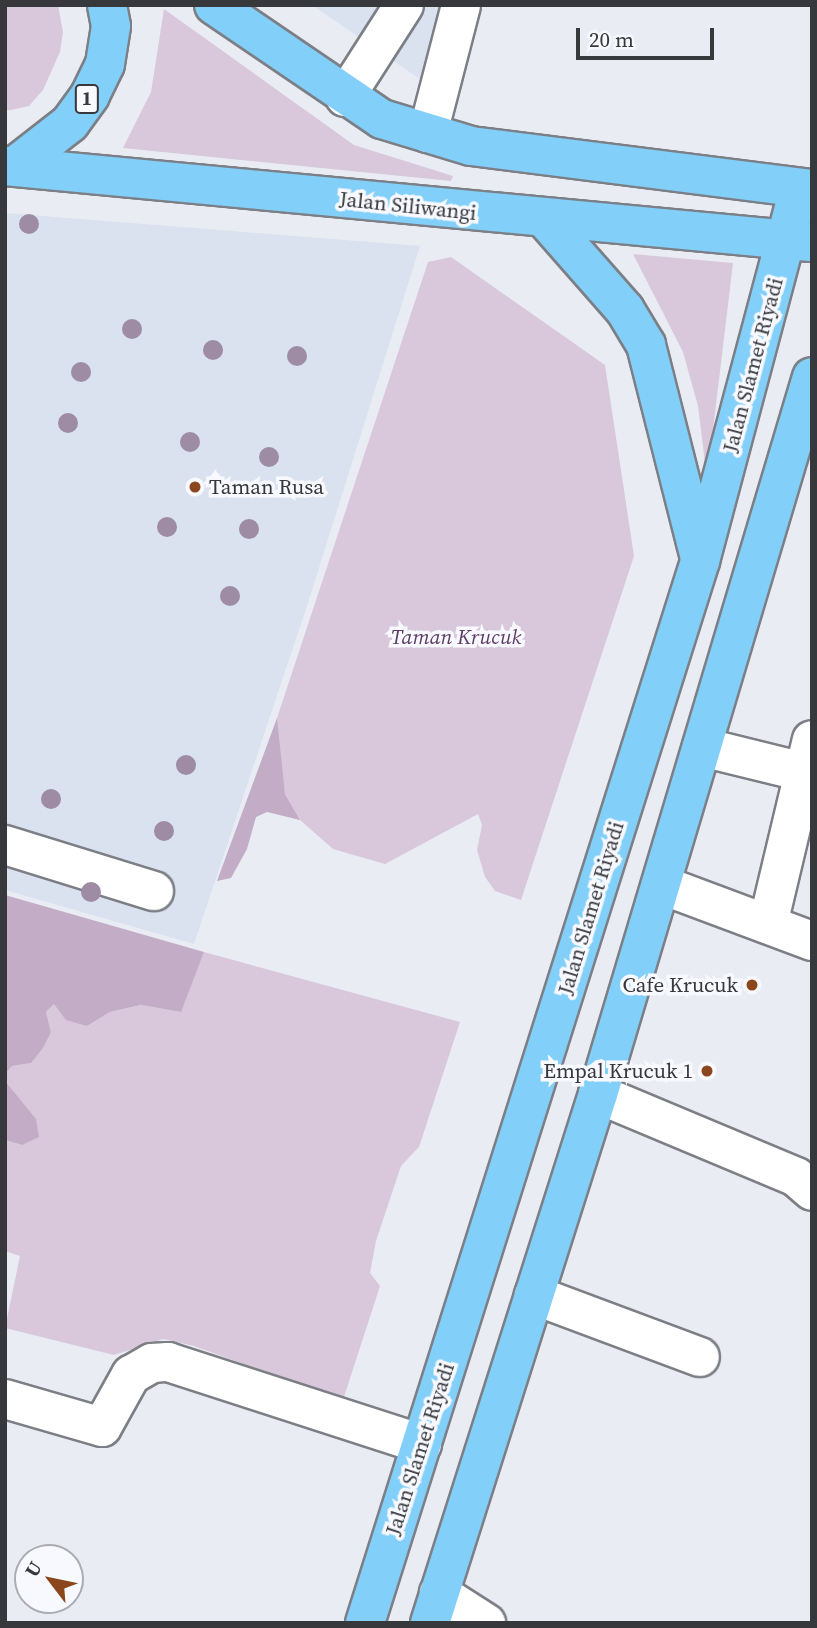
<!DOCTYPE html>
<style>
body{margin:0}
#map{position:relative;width:817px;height:1628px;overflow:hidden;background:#e9ecf3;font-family:"Source Serif 4",serif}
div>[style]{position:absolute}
.built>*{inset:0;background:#dae1ef}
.green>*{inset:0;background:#d9c8db}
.forest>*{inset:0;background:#c2acc6}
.roads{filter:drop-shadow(2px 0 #7c7f85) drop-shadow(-2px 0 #7c7f85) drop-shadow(0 2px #7c7f85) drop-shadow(0 -2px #7c7f85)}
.minor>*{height:38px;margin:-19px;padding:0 19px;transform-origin:19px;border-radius:19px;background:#fff}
.highway>*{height:38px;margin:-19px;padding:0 19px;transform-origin:19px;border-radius:19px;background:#82cffa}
.trees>*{width:20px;height:20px;margin:-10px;border-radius:50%;background:#9d8ca4}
.dots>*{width:19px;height:19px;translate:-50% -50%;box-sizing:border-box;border:4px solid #f7f9ff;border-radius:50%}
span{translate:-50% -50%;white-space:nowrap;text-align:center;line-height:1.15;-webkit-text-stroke:7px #f7f9ff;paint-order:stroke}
.shield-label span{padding:2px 5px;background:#f7f9ff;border:2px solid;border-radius:5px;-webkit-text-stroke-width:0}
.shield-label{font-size:19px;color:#37383b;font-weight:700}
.street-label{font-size:21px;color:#37383b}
.poi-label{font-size:21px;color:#37383b}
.left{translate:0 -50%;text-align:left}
.right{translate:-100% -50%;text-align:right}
.park-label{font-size:21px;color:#5f3e64;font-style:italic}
.frame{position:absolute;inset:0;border:7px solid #37383b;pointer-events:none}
.north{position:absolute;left:14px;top:1544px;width:70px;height:70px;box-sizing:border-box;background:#f7f9ff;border:2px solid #aaacb1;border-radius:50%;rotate:302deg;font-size:19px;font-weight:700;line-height:28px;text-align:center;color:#37383b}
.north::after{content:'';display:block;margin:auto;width:24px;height:32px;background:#8b471b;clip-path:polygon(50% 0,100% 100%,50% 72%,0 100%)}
.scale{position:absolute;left:576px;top:28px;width:138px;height:32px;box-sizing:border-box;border:4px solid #37383b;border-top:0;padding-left:9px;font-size:21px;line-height:24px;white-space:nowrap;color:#37383b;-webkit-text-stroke:5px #f7f9ff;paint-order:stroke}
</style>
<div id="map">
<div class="built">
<i style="clip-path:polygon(312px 5px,455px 5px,433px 88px)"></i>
<i style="clip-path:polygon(5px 213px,420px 246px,307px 606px,194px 944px,5px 890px)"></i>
</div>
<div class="green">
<i style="clip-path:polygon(5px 5px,58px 5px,63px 32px,60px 52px,43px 90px,29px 106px,11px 110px,5px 110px)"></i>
<i style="clip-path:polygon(164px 9px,354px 145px,453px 176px,451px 181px,123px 148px,151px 92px)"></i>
<i style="clip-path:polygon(633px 254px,733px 263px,709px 463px,705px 463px,698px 406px,683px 352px)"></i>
<i style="clip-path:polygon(451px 257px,605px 365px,634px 556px,521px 900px,495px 891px,485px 877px,477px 850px,482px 825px,478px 814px,385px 864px,333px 849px,300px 820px,285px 794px,278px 754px,277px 718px,428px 262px)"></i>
<i style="clip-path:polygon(204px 952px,460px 1022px,419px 1147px,401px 1166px,376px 1241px,370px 1273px,380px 1286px,343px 1400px,194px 1346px,163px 1339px,114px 1355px,5px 1328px,20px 1256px,5px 1251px,5px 1140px,22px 1145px,19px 1101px,8px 1087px,5px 1074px,12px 1066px,31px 1063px,51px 1032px,46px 1012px,54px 1004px,87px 1026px,110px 1012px,142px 1005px,180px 1012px)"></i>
</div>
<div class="forest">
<i style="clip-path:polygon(277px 718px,285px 794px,300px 820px,267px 812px,256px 817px,247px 849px,231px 878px,217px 881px)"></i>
<i style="clip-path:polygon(5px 895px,204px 952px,181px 1012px,141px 1005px,110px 1012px,87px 1026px,66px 1020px,54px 1004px,46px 1012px,51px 1032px,43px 1048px,31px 1063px,12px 1066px,5px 1074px)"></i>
<i style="clip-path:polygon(5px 1081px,36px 1119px,39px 1137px,22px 1145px,5px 1140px)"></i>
</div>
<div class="roads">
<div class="minor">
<i style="left:345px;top:97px;width:109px;rotate:-57.3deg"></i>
<i style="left:428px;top:133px;width:132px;rotate:-75.5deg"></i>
<i style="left:702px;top:747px;width:105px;rotate:13.8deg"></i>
<i style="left:5px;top:845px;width:156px;rotate:17.2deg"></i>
<i style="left:662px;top:885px;width:160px;rotate:20.5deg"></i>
<i style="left:768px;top:924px;width:189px;rotate:-76.6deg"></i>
<i style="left:598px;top:1094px;width:215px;rotate:22.7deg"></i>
<i style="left:796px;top:1177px;width:21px;rotate:41deg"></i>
<i style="left:534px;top:1295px;width:177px;rotate:20.5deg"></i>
<i style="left:5px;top:1399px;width:101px;rotate:16.1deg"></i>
<i style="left:102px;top:1427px;width:60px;rotate:-60.9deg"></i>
<i style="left:131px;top:1375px;width:24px;rotate:-30deg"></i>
<i style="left:152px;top:1363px;width:16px;rotate:-4deg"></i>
<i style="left:168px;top:1362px;width:267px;rotate:17.9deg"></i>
<i style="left:439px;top:1593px;width:56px;rotate:32.6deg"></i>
</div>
<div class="highway">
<i style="left:214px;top:5px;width:203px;rotate:34.2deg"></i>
<i style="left:382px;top:119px;width:93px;rotate:16.9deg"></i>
<i style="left:471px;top:146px;width:344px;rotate:7.2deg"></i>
<i style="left:5px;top:166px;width:809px;rotate:5.39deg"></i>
<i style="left:15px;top:166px;width:70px;rotate:-38deg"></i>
<i style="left:70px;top:123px;width:34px;rotate:-54deg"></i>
<i style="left:90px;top:95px;width:34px;rotate:-64deg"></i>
<i style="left:105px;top:64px;width:38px;rotate:-81deg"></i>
<i style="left:111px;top:26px;width:21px;rotate:-101deg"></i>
<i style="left:545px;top:219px;width:121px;rotate:48.7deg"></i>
<i style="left:625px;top:310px;width:41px;rotate:59deg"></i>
<i style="left:646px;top:345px;width:221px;rotate:75.8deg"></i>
<i style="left:365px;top:1623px;width:1114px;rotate:-72.49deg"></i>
<i style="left:700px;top:561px;width:386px;rotate:-75.1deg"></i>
<i style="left:430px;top:1623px;width:555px;rotate:-72.38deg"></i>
<i style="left:598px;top:1094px;width:748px;rotate:-73.38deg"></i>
</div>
</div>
<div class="trees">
<i style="left:29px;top:224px"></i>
<i style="left:132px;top:329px"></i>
<i style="left:213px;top:350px"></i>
<i style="left:297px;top:356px"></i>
<i style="left:81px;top:372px"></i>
<i style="left:68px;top:423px"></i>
<i style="left:190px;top:442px"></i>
<i style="left:269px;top:457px"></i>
<i style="left:167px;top:527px"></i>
<i style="left:249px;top:529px"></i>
<i style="left:230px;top:596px"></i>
<i style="left:186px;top:765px"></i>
<i style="left:51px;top:799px"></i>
<i style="left:164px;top:831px"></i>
<i style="left:91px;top:892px"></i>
</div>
<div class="dots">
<i style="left:195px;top:487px;background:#8b471b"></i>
<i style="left:752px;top:985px;background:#8b471b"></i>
<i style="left:707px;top:1071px;background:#8b471b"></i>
</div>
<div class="shield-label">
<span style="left:87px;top:99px">1</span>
</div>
<div class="street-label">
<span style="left:408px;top:206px;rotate:6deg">Jalan Siliwangi</span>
<span style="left:753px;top:365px;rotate:-75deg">Jalan Slamet Riyadi</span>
<span style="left:591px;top:908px;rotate:-73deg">Jalan Slamet Riyadi</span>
<span style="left:420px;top:1449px;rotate:-72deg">Jalan Slamet Riyadi</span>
</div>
<div class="poi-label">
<span class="left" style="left:209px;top:487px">Taman Rusa</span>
<span class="right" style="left:738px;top:985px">Cafe Krucuk</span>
<span class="right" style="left:693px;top:1071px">Empal Krucuk 1</span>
</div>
<div class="park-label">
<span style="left:456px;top:637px">Taman Krucuk</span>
</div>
<div class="frame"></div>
<div class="north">U</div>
<div class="scale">20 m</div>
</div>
